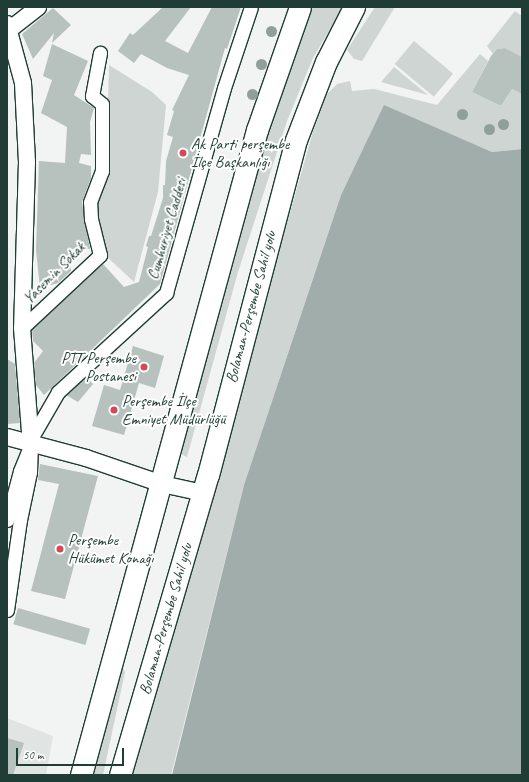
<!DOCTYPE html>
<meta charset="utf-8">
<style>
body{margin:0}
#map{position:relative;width:529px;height:782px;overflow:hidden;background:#f2f3f3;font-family:Caveat,sans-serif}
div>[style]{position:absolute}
.built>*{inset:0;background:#e0e4e3}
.green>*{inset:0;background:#ced5d3;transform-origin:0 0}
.water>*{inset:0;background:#a1adaa}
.building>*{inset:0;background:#b7c1bd;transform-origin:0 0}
.roads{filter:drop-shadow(1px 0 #1f3d34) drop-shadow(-1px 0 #1f3d34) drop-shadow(0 1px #1f3d34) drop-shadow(0 -1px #1f3d34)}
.minor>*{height:13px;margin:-6.5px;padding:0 6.5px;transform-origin:6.5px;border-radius:6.5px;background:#fff}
.tertiary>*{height:16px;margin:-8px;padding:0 8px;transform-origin:8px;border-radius:8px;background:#fff}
.primary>*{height:21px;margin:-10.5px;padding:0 10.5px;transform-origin:10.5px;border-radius:10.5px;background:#fff}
.trees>*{width:11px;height:11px;margin:-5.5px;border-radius:50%;background:#919f9c}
.dots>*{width:11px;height:11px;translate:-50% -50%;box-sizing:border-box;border:2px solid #fff;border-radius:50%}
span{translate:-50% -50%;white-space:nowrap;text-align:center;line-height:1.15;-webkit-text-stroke:4px #fff;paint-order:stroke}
.poi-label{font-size:16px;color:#1f3d34}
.left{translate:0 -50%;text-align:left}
.right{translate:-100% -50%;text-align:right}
.street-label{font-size:16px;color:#1f3d34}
.frame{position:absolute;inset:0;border:8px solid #1f3d34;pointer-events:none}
.scale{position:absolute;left:16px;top:748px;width:108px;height:18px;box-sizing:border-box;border:2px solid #1f3d34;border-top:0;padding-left:5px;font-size:12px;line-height:14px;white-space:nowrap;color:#1f3d34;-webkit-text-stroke:3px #fff;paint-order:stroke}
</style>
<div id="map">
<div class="built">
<i style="clip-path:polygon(7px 718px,53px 736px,46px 775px,7px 775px)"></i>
</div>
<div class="green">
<i style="clip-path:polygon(306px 7px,343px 7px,313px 58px,287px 121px,238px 272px,187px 457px,181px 454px,213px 329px,291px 48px)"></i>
<i style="clip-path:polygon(375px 7px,395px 7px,362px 61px,354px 59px,347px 50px)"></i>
<i style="clip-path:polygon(515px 11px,522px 16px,522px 57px,505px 48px,497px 49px,493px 54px,487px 46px)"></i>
<i style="left:414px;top:41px;width:51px;height:30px;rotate:40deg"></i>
<i style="clip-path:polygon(480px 54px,488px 61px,472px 92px,501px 106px,512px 89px,522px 94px,522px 149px,492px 152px,384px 106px,341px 195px,244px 485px,171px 775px,129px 775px,313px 132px,327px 94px,337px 84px,350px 81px,352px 91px,374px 89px,437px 105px)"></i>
<i style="clip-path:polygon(109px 65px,152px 92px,166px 105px,158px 192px,134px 282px,104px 254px,91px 202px,106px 180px)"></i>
<i style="clip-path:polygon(394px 67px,428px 95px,381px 82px)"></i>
<i style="clip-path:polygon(123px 668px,125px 672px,103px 775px,92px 775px)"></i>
</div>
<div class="water">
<i style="clip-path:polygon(384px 105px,492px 152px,522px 149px,522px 775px,172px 775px,244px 485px,341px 195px)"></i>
</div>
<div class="building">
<i style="clip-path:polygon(163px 7px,191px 7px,165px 41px,188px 53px,212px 7px,241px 7px,227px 49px,225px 48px,160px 284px,44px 395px,36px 385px,34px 363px,43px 351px,33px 341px,32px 329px,103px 264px,124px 287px,139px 282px,148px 247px,146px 246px,149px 236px,151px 236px,163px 198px,163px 185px,165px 185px,166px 161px,173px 137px,167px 135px,174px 111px,172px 110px,189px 75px,167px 68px,141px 54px,134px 63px,118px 51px,130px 33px,133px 35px)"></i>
<i style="clip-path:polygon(53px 8px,71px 25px,52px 43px,54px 33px,33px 59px,22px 34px)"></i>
<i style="clip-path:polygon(52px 44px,88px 61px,74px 95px,94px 108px,90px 122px,91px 155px,81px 154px,79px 163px,91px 166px,91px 178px,82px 202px,90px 249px,68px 249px,71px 271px,58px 283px,40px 288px,36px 250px,39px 161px,65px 163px,67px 127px,41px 113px,52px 80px,43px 76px)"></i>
<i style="clip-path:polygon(505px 48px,522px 57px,522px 94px,512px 89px,501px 106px,472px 92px,491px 56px,497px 49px)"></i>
<i style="clip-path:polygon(133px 346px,164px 356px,155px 388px,139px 383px,124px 435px,92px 426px,104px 385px,120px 390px)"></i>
<i style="clip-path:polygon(7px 359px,15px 364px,20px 423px,7px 424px)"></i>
<i style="clip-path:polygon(86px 377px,93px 384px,78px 402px,66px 395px)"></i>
<i style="clip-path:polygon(40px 464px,98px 476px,65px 599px,31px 591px,59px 484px,38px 480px)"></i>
<i style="left:18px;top:608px;width:75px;height:17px;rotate:16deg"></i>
<i style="clip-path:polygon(7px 738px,24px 743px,13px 775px,7px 775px)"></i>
</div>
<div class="roads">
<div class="minor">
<i style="left:22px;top:328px;width:107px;rotate:-43.1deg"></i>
<i style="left:100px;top:255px;width:37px;rotate:-104deg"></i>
<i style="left:91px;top:219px;width:17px;rotate:-93deg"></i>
<i style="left:90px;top:202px;width:33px;rotate:-69deg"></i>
<i style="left:102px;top:171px;width:67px;rotate:-90deg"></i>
<i style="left:102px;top:104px;width:13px;rotate:-141deg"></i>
<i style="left:92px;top:96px;width:44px;rotate:-79.5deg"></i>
<i style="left:32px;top:437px;width:52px;rotate:-60deg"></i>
<i style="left:58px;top:392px;width:147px;rotate:-42.5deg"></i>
<i style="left:166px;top:293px;width:213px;rotate:-74.2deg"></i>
<i style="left:224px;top:88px;width:85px;rotate:-71.6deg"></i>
<i style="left:7px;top:520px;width:51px;rotate:-75.1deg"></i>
<i style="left:20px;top:471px;width:22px;rotate:-68deg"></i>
<i style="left:7px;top:610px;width:91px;rotate:-81.8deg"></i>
<i style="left:20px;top:520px;width:49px;rotate:-78.2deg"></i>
<i style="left:30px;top:472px;width:28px;rotate:-88deg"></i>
</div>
<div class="tertiary">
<i style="left:7px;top:24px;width:61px;rotate:74.8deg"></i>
<i style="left:23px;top:83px;width:79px;rotate:87.1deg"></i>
<i style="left:27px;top:162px;width:166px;rotate:91.7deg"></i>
<i style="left:22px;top:328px;width:116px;rotate:85.6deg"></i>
<i style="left:9px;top:30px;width:37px;rotate:-38deg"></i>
<i style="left:7px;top:437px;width:82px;rotate:14.9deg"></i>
<i style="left:86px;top:458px;width:80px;rotate:18.9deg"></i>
<i style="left:162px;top:484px;width:42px;rotate:12.4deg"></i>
</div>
<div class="primary">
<i style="left:81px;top:775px;width:669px;rotate:-74.74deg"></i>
<i style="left:257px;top:130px;width:130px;rotate:-70.7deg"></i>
<i style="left:120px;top:775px;width:313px;rotate:-73.7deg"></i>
<i style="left:208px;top:475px;width:346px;rotate:-75.3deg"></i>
<i style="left:296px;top:140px;width:84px;rotate:-69deg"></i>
<i style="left:326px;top:62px;width:62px;rotate:-63deg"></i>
</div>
</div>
<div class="trees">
<i style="left:271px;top:31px"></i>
<i style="left:261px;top:64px"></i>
<i style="left:252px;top:94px"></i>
<i style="left:462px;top:114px"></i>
<i style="left:503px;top:124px"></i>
<i style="left:489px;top:129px"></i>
</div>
<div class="dots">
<i style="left:183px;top:153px;background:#d1495b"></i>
<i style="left:144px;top:367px;background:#d1495b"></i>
<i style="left:114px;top:410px;background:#d1495b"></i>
<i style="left:60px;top:549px;background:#d1495b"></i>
</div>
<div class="poi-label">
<span class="left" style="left:191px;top:153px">Ak Parti perşembe<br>İlçe Başkanlığı</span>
<span class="right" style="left:136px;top:367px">PTT Perşembe<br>Postanesi</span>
<span class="left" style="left:122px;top:410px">Perşembe İlçe<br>Emniyet Müdürlüğü</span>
<span class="left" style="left:68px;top:549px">Perşembe<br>Hükûmet Konağı</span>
</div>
<div class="street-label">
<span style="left:167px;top:229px;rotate:-74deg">Cumhuriyet Caddesi</span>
<span style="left:54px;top:273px;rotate:-45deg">Yasemin Sokak</span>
<span style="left:251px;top:307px;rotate:-75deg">Bolaman-Perşembe Sahil yolu</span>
<span style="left:166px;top:619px;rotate:-74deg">Bolaman-Perşembe Sahil yolu</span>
</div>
<div class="frame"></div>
<div class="scale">50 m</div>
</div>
